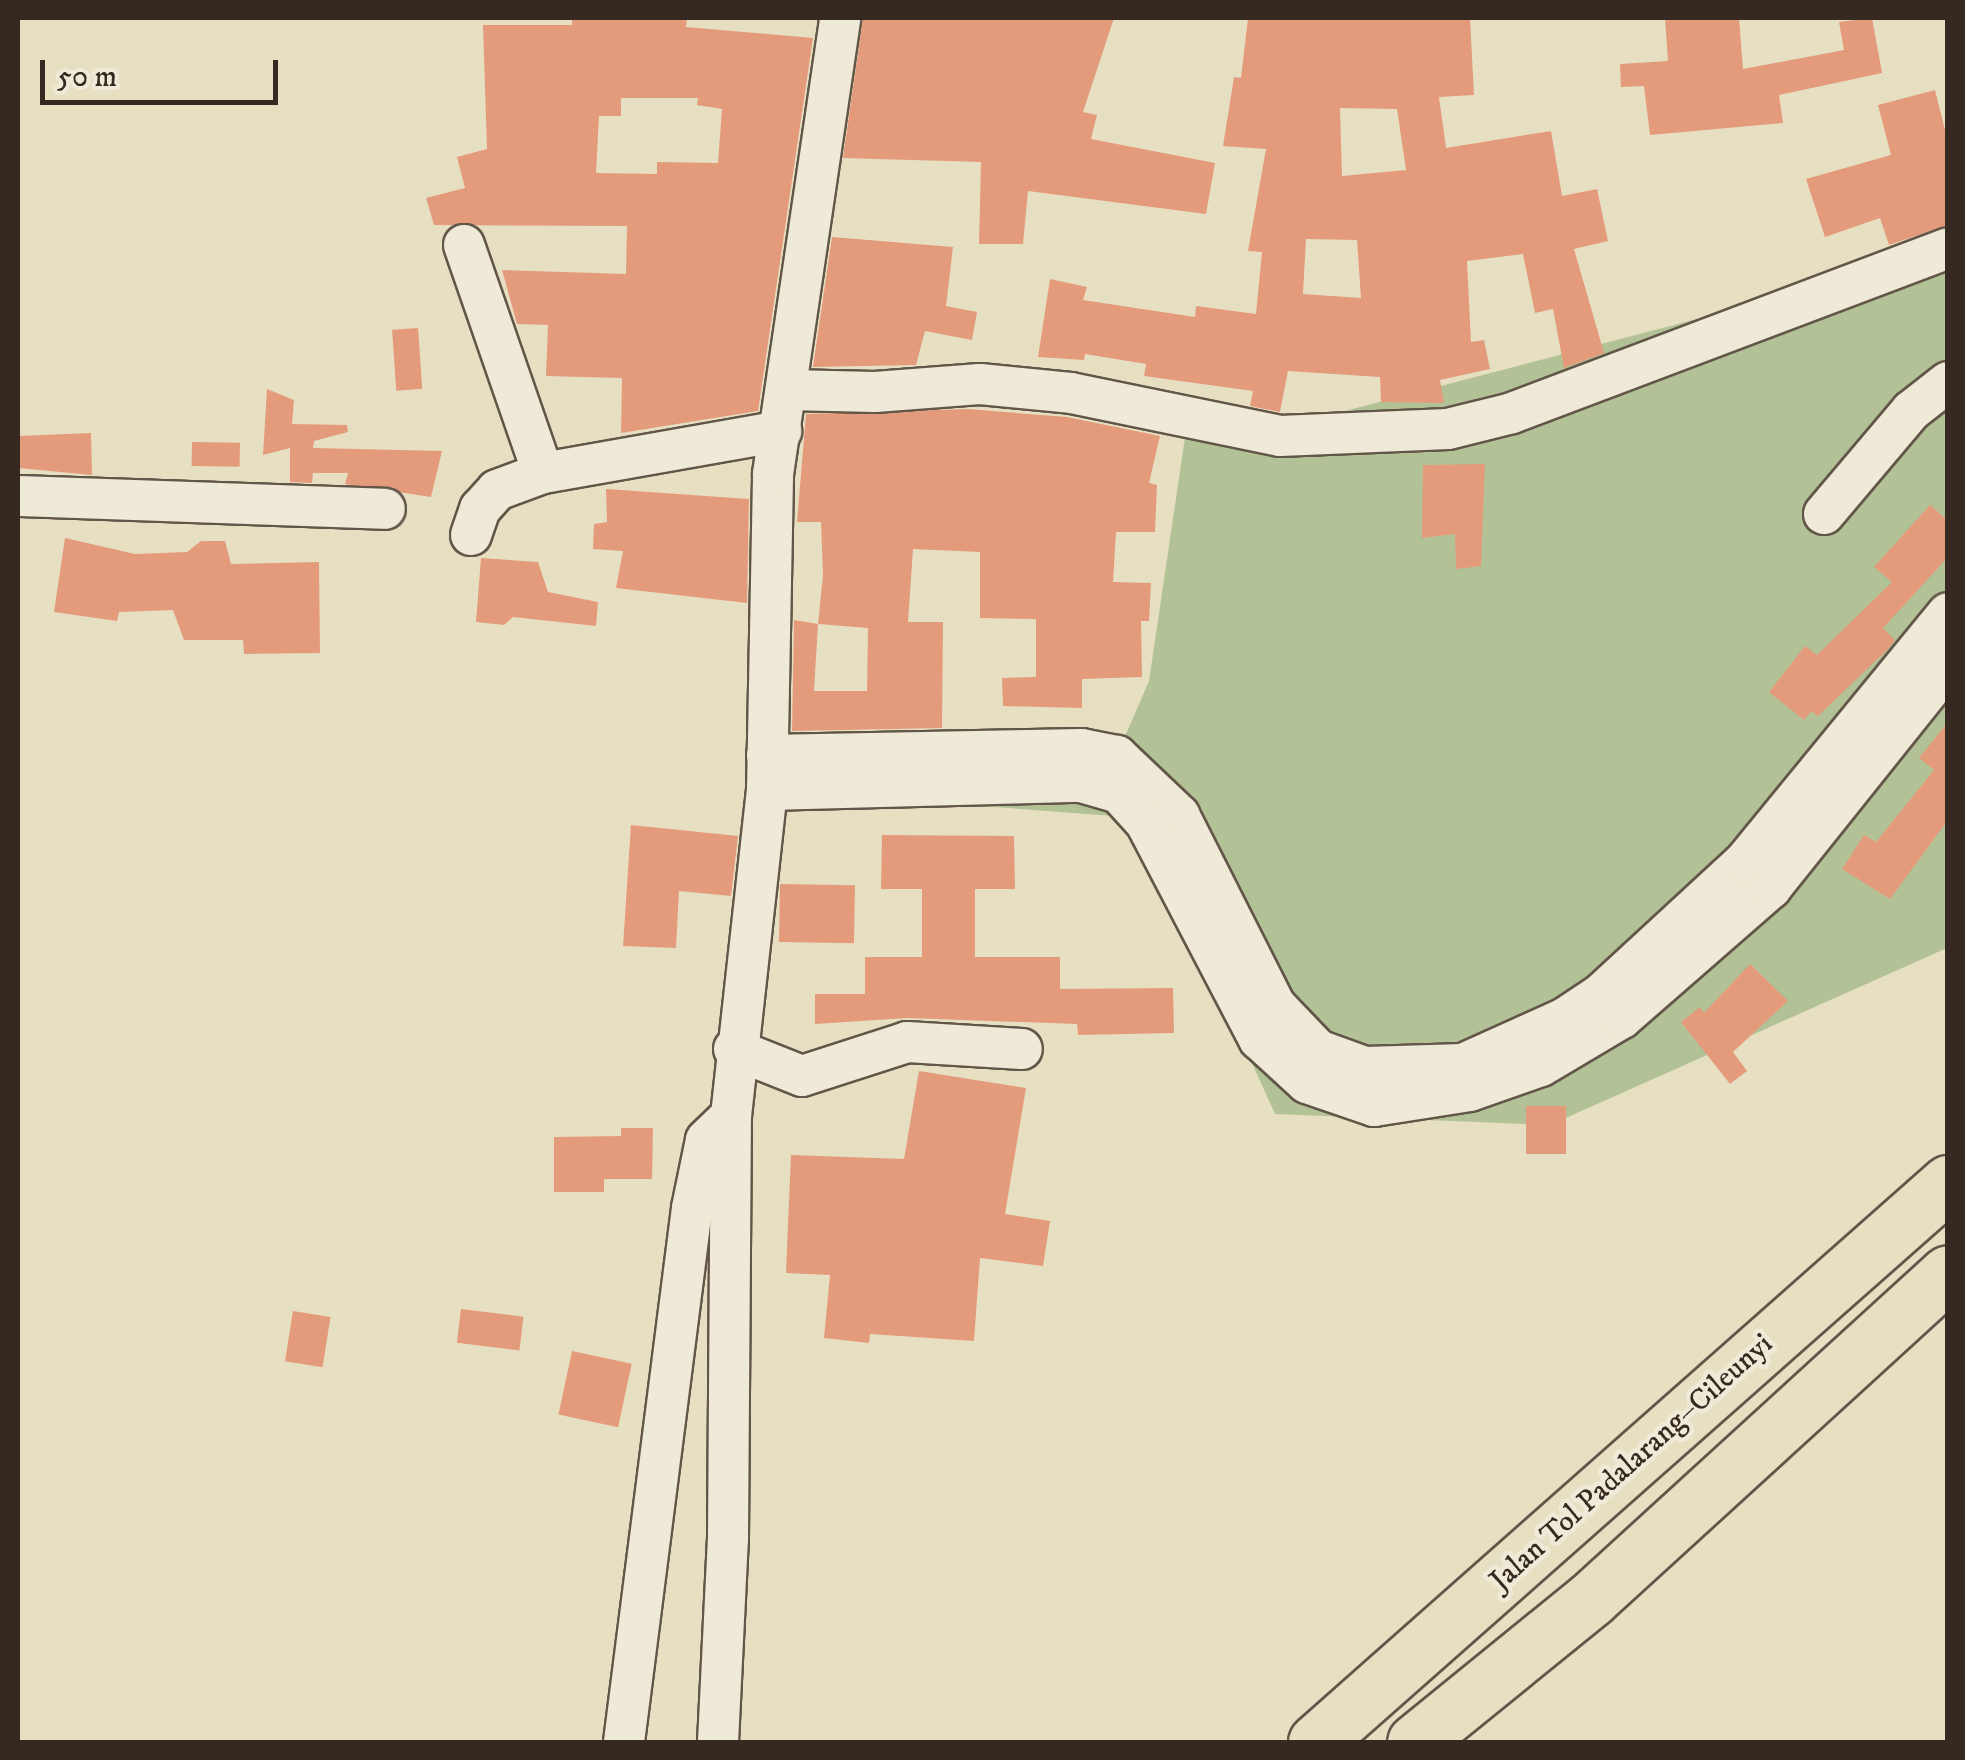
<!DOCTYPE html>
<meta charset="utf-8">
<style>
body{margin:0}
#map{position:relative;width:1965px;height:1760px;overflow:hidden;background:#e7dfc2;font-family:"IM FELL DW Pica",serif}
div>[style]{position:absolute}
.green>*{inset:0;background:#b2c296}
.building>*{inset:0;background:#e49b7c;transform-origin:0 0}
.roads{filter:drop-shadow(2px 0 #625649) drop-shadow(-2px 0 #625649) drop-shadow(0 2px #625649) drop-shadow(0 -2px #625649)}
.minor>*{height:40px;margin:-20px;padding:0 20px;transform-origin:20px;border-radius:20px;background:#efead7}
.highway>*{height:55px;margin:-27.5px;padding:0 27.5px;transform-origin:27.5px;border-radius:27.5px;background:#e7dfc2}
span{translate:-50% -50%;white-space:nowrap;text-align:center;line-height:1.15;-webkit-text-stroke:9px #efead7;paint-order:stroke}
.street-label{font-size:30px;color:#362921}
.frame{position:absolute;inset:0;border:20px solid #362921;pointer-events:none}
.scale{position:absolute;left:40px;top:60px;width:238px;height:45px;box-sizing:border-box;border:5px solid #362921;border-top:0;padding-left:12px;font-size:30px;line-height:35px;white-space:nowrap;color:#362921;-webkit-text-stroke:8px #efead7;paint-order:stroke}
</style>
<div id="map">
<div class="green">
<i style="clip-path:polygon(1947px 235px,1947px 948px,1550px 1125px,1275px 1114px,1141px 818px,767px 790px,1117px 755px,1149px 681px,1188px 417px,1264px 432px,1881px 271px)"></i>
</div>
<div class="building">
<i style="clip-path:polygon(evenodd,572px 18px,687px 18px,686px 27px,813px 38px,758px 411px,621px 433px,622px 378px,546px 376px,548px 325px,517px 324px,502px 270px,626px 274px,627px 226px,434px 225px,426px 198px,465px 188px,457px 157px,487px 149px,483px 25px,572px 25px,572px 18px,621px 98px,698px 98px,697px 105px,722px 109px,718px 163px,657px 162px,657px 174px,596px 173px,599px 116px,621px 116px,621px 98px)"></i>
<i style="clip-path:polygon(863px 18px,1114px 18px,1083px 112px,1097px 115px,1091px 139px,1215px 163px,1206px 214px,1028px 191px,1023px 244px,979px 244px,981px 162px,843px 158px)"></i>
<i style="clip-path:polygon(evenodd,1248px 18px,1470px 18px,1474px 95px,1439px 97px,1446px 148px,1551px 131px,1562px 196px,1597px 189px,1608px 241px,1574px 249px,1604px 353px,1564px 368px,1553px 309px,1535px 313px,1523px 254px,1467px 261px,1471px 342px,1484px 340px,1490px 369px,1440px 380px,1444px 403px,1381px 402px,1380px 377px,1288px 371px,1280px 412px,1250px 406px,1253px 391px,1144px 376px,1146px 364px,1085px 354px,1084px 360px,1038px 357px,1050px 279px,1087px 287px,1083px 300px,1195px 317px,1196px 306px,1256px 314px,1262px 252px,1248px 251px,1266px 149px,1223px 146px,1234px 77px,1241px 78px,1248px 18px,1340px 108px,1397px 109px,1406px 170px,1342px 176px,1340px 108px,1248px 18px,1306px 239px,1357px 240px,1361px 298px,1303px 294px,1306px 239px)"></i>
<i style="clip-path:polygon(1665px 18px,1739px 18px,1743px 69px,1844px 50px,1839px 22px,1872px 18px,1882px 73px,1779px 95px,1783px 123px,1650px 135px,1644px 86px,1621px 87px,1620px 64px,1668px 61px)"></i>
<i style="clip-path:polygon(1935px 90px,1948px 142px,1948px 225px,1889px 245px,1880px 218px,1825px 237px,1806px 179px,1891px 155px,1878px 105px)"></i>
<i style="clip-path:polygon(832px 237px,953px 247px,946px 306px,977px 312px,972px 340px,925px 331px,916px 365px,813px 367px)"></i>
<i style="left:418px;top:328px;width:61px;height:26px;rotate:86deg"></i>
<i style="clip-path:polygon(267px 389px,294px 400px,292px 424px,347px 425px,348px 432px,314px 441px,313px 448px,442px 451px,431px 497px,345px 484px,348px 473px,313px 473px,312px 483px,290px 482px,290px 448px,263px 455px)"></i>
<i style="clip-path:polygon(evenodd,968px 409px,1067px 417px,1160px 436px,1149px 483px,1157px 485px,1155px 532px,1116px 532px,1113px 582px,1151px 583px,1149px 621px,1141px 621px,1142px 677px,1082px 679px,1082px 708px,1003px 706px,1002px 678px,1036px 677px,1036px 619px,980px 618px,980px 552px,913px 549px,908px 622px,943px 622px,942px 728px,792px 731px,794px 620px,818px 624px,823px 575px,821px 522px,797px 522px,806px 414px,968px 409px,818px 624px,868px 628px,867px 691px,814px 691px,818px 624px)"></i>
<i style="clip-path:polygon(91px 433px,92px 475px,18px 468px,18px 436px)"></i>
<i style="left:192px;top:442px;width:48px;height:24px;rotate:1deg"></i>
<i style="clip-path:polygon(1485px 464px,1481px 566px,1456px 569px,1455px 534px,1422px 538px,1423px 465px)"></i>
<i style="clip-path:polygon(606px 489px,749px 499px,747px 603px,616px 588px,623px 551px,593px 549px,594px 524px,607px 522px)"></i>
<i style="clip-path:polygon(1930px 505px,1948px 521px,1948px 557px,1883px 628px,1895px 640px,1889px 648px,1818px 716px,1811px 711px,1804px 720px,1769px 692px,1805px 646px,1817px 655px,1892px 582px,1874px 567px)"></i>
<i style="clip-path:polygon(65px 538px,135px 554px,187px 552px,201px 541px,225px 541px,231px 564px,319px 562px,320px 653px,244px 654px,243px 640px,184px 640px,173px 610px,119px 612px,117px 621px,54px 612px)"></i>
<i style="clip-path:polygon(481px 558px,538px 562px,548px 592px,598px 602px,596px 626px,513px 617px,504px 625px,476px 622px)"></i>
<i style="clip-path:polygon(1948px 722px,1948px 820px,1890px 899px,1842px 869px,1864px 835px,1876px 842px,1934px 770px,1919px 758px)"></i>
<i style="clip-path:polygon(631px 825px,738px 836px,731px 896px,679px 891px,676px 948px,623px 946px)"></i>
<i style="clip-path:polygon(882px 835px,1014px 836px,1015px 889px,975px 889px,975px 957px,1060px 957px,1060px 989px,1173px 988px,1174px 1033px,1078px 1035px,1077px 1024px,908px 1018px,815px 1024px,815px 994px,865px 994px,865px 957px,922px 957px,922px 889px,881px 889px)"></i>
<i style="left:780px;top:884px;width:75px;height:58px;rotate:1deg"></i>
<i style="clip-path:polygon(1750px 964px,1788px 1001px,1733px 1052px,1747px 1071px,1730px 1084px,1681px 1022px,1700px 1007px,1704px 1013px)"></i>
<i style="clip-path:polygon(919px 1071px,1026px 1088px,1005px 1214px,1050px 1221px,1043px 1266px,980px 1258px,974px 1341px,870px 1334px,869px 1343px,824px 1338px,830px 1275px,786px 1273px,791px 1155px,904px 1159px)"></i>
<i style="left:1526px;top:1106px;width:40px;height:48px"></i>
<i style="clip-path:polygon(621px 1128px,653px 1128px,652px 1179px,604px 1179px,604px 1192px,554px 1192px,554px 1137px,621px 1136px)"></i>
<i style="left:461px;top:1309px;width:63px;height:34px;rotate:7deg"></i>
<i style="left:293px;top:1311px;width:38px;height:51px;rotate:9deg"></i>
<i style="left:572px;top:1351px;width:61px;height:65px;rotate:12deg"></i>
</div>
<div class="roads">
<div class="minor">
<i style="left:464px;top:245px;width:241px;rotate:70.9deg"></i>
<i style="left:788px;top:390px;width:87px;rotate:1.3deg"></i>
<i style="left:875px;top:392px;width:105px;rotate:-4.4deg"></i>
<i style="left:980px;top:384px;width:91px;rotate:5.6deg"></i>
<i style="left:1071px;top:393px;width:213px;rotate:11.6deg"></i>
<i style="left:1280px;top:436px;width:168px;rotate:-2.4deg"></i>
<i style="left:1448px;top:429px;width:66px;rotate:-14deg"></i>
<i style="left:1512px;top:413px;width:466px;rotate:-20.7deg"></i>
<i style="left:18px;top:496px;width:367px;rotate:2deg"></i>
<i style="left:1824px;top:514px;width:135px;rotate:-49.8deg"></i>
<i style="left:1911px;top:411px;width:47px;rotate:-38.1deg"></i>
<i style="left:471px;top:535px;width:28px;rotate:-71deg"></i>
<i style="left:480px;top:509px;width:25px;rotate:-48deg"></i>
<i style="left:497px;top:490px;width:49px;rotate:-20.3deg"></i>
<i style="left:543px;top:473px;width:242px;rotate:-10deg"></i>
<i style="left:767px;top:755px;width:314px;rotate:-1.1deg"></i>
<i style="left:1081px;top:749px;width:37px;rotate:11deg"></i>
<i style="left:1117px;top:756px;width:86px;rotate:43.6deg"></i>
<i style="left:1179px;top:815px;width:213px;rotate:63.2deg"></i>
<i style="left:1275px;top:1005px;width:62px;rotate:46.3deg"></i>
<i style="left:1318px;top:1050px;width:50px;rotate:19.9deg"></i>
<i style="left:1365px;top:1067px;width:98px;rotate:-1.8deg"></i>
<i style="left:1463px;top:1064px;width:112px;rotate:-24.3deg"></i>
<i style="left:1565px;top:1018px;width:43px;rotate:-33.7deg"></i>
<i style="left:1601px;top:994px;width:196px;rotate:-42.7deg"></i>
<i style="left:1745px;top:861px;width:320px;rotate:-50.7deg"></i>
<i style="left:767px;top:790px;width:314px;rotate:-1.5deg"></i>
<i style="left:1081px;top:782px;width:40px;rotate:16deg"></i>
<i style="left:1119px;top:793px;width:40px;rotate:48deg"></i>
<i style="left:1146px;top:823px;width:244px;rotate:62.4deg"></i>
<i style="left:1259px;top:1039px;width:65px;rotate:42.5deg"></i>
<i style="left:1307px;top:1083px;width:71px;rotate:18.9deg"></i>
<i style="left:1374px;top:1106px;width:97px;rotate:-8.9deg"></i>
<i style="left:1470px;top:1091px;width:75px;rotate:-19.4deg"></i>
<i style="left:1541px;top:1066px;width:94px;rotate:-30.7deg"></i>
<i style="left:1622px;top:1018px;width:198px;rotate:-41.1deg"></i>
<i style="left:1771px;top:888px;width:284px;rotate:-51.4deg"></i>
<i style="left:734px;top:1049px;width:73px;rotate:21.7deg"></i>
<i style="left:802px;top:1076px;width:110px;rotate:-17.9deg"></i>
<i style="left:907px;top:1042px;width:115px;rotate:3.5deg"></i>
<i style="left:624px;top:1742px;width:538px;rotate:-82.74deg"></i>
<i style="left:692px;top:1208px;width:69px;rotate:-78.4deg"></i>
<i style="left:706px;top:1140px;width:35px;rotate:-44deg"></i>
<i style="left:718px;top:1742px;width:204px;rotate:-87.2deg"></i>
<i style="left:728px;top:1538px;width:422px;rotate:-89.6deg"></i>
<i style="left:731px;top:1116px;width:328px;rotate:-83.7deg"></i>
<i style="left:767px;top:790px;width:316px;rotate:-88.9deg"></i>
<i style="left:773px;top:474px;width:461px;rotate:-81.6deg"></i>
</div>
<div class="highway">
<i style="left:1316px;top:1742px;width:844px;rotate:-41.49deg"></i>
<i style="left:1415px;top:1742px;width:227px;rotate:-39.1deg"></i>
<i style="left:1591px;top:1599px;width:483px;rotate:-42.4deg"></i>
</div>
</div>
<div class="street-label">
<span style="left:1632px;top:1463px;rotate:-42deg">Jalan Tol Padalarang–Cileunyi</span>
</div>
<div class="frame"></div>
<div class="scale">50 m</div>
</div>
